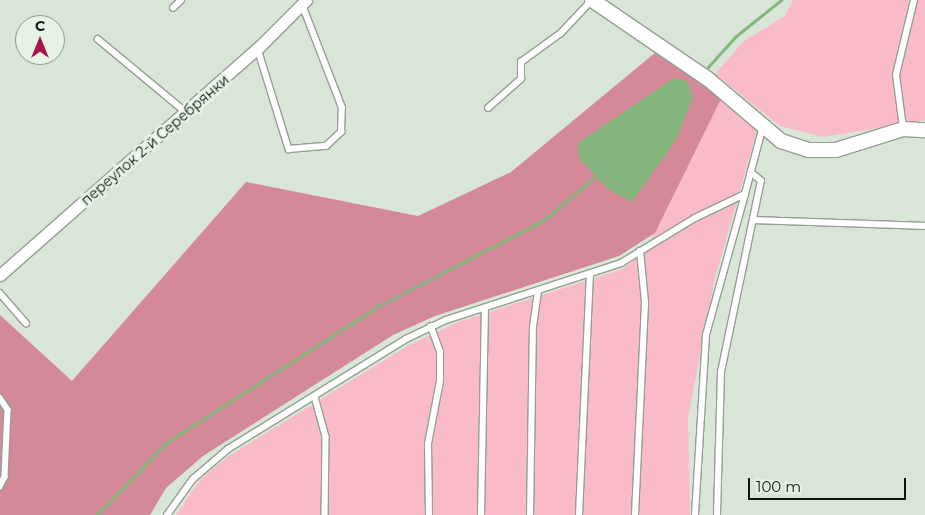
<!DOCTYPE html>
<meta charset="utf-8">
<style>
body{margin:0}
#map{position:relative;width:925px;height:515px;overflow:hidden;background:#d9e5d7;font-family:Montserrat,sans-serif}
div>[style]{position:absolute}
.green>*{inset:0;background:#f9bbc7}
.forest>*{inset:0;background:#d48998}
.water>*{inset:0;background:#84b57d}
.stream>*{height:3px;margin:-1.5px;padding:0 1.5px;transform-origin:1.5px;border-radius:1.5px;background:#84b57d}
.roads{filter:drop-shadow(1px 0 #949f92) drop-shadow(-1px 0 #949f92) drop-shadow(0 1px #949f92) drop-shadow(0 -1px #949f92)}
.service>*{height:5.5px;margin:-2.75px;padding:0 2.75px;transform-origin:2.75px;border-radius:2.75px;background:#fff}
.minor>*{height:11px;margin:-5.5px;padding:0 5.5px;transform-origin:5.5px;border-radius:5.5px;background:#fff}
.tertiary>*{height:14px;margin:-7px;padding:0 7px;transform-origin:7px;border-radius:7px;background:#fff}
span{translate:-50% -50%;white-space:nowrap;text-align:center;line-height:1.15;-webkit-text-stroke:5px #e6f2e5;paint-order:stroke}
.street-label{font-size:14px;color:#101410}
.north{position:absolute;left:15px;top:15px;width:50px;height:50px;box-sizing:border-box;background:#e6f2e5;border:1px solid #909990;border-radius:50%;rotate:0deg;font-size:14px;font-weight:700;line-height:20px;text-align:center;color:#101410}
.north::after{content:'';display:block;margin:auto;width:18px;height:22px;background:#a9164d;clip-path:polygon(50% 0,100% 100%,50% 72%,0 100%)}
.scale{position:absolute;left:748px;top:478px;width:158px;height:22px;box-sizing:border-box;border:2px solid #101410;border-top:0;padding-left:6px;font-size:15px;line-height:18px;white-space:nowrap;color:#101410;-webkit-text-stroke:4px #e6f2e5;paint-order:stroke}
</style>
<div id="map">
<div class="green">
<i style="clip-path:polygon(793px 0,925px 0,925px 120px,824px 137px,780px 126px,715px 74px,744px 41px,785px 16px)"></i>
<i style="clip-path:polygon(722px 97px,758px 128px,715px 278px,688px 418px,690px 515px,176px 515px,200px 480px,227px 457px,409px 345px,461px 321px,623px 269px,647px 249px)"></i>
</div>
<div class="forest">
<i style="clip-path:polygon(656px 52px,722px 97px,655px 233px,619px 256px,435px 316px,393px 335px,203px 456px,166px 488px,150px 515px,0 515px,0 315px,72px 381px,246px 182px,418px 216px,511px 172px)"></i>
</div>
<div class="water">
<i style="clip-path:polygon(674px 78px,687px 81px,693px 97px,676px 140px,632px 202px,608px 189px,579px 158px,578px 143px)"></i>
</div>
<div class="stream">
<i style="left:708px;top:67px;width:42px;rotate:-47.9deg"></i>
<i style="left:736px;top:36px;width:58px;rotate:-38.7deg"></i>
<i style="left:97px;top:515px;width:100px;rotate:-46.2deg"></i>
<i style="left:166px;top:443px;width:251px;rotate:-32.8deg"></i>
<i style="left:377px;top:307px;width:188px;rotate:-27.5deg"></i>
<i style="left:544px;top:220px;width:68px;rotate:-40.2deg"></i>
</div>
<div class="roads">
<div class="service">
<i style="left:173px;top:8px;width:11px;rotate:-45deg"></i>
<i style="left:98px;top:39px;width:114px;rotate:39.7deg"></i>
<i style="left:258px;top:49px;width:105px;rotate:72.8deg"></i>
<i style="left:289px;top:149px;width:37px;rotate:-5deg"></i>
<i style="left:326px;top:146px;width:21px;rotate:-43deg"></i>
<i style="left:341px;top:132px;width:24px;rotate:-88deg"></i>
<i style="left:342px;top:108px;width:110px;rotate:-111.2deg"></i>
<i style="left:488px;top:108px;width:44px;rotate:-41.3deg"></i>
<i style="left:521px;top:79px;width:17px;rotate:-90deg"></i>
<i style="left:521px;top:62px;width:49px;rotate:-35.9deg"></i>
<i style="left:561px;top:33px;width:45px;rotate:-46.8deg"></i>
<i style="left:903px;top:128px;width:53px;rotate:-97.5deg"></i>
<i style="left:896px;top:75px;width:77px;rotate:-76.5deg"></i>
<i style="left:756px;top:220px;width:169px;rotate:2deg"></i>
<i style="left:0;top:293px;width:40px;rotate:49deg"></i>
<i style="left:315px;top:397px;width:41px;rotate:74.6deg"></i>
<i style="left:326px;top:437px;width:78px;rotate:90.7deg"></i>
<i style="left:0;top:398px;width:14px;rotate:56deg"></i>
<i style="left:8px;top:410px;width:67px;rotate:92.6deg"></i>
<i style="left:5px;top:477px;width:11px;rotate:117deg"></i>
<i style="left:167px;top:515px;width:44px;rotate:-54.2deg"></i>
<i style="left:193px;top:479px;width:46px;rotate:-40.6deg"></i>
<i style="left:228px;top:449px;width:209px;rotate:-31.7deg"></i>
<i style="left:406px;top:339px;width:44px;rotate:-25.4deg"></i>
<i style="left:446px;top:320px;width:184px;rotate:-18deg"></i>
<i style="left:621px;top:263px;width:87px;rotate:-31.3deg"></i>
<i style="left:695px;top:218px;width:55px;rotate:-25.6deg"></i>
<i style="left:745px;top:194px;width:70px;rotate:-75.2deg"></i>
<i style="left:429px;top:515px;width:71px;rotate:-90.8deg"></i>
<i style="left:428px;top:444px;width:64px;rotate:-79.2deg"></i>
<i style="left:440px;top:381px;width:29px;rotate:-90deg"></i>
<i style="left:440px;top:352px;width:27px;rotate:-110deg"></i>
<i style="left:481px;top:515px;width:206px;rotate:-88.9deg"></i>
<i style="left:530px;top:515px;width:188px;rotate:-89.1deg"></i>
<i style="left:533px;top:327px;width:34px;rotate:-82deg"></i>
<i style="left:579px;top:515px;width:241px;rotate:-87.4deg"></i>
<i style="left:635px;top:515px;width:213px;rotate:-87.3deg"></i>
<i style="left:645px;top:302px;width:51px;rotate:-95.6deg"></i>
<i style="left:695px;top:515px;width:180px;rotate:-86.5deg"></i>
<i style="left:706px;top:335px;width:146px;rotate:-74.5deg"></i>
<i style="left:717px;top:515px;width:143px;rotate:-88.4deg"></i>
<i style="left:721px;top:372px;width:195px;rotate:-78.2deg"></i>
<i style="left:761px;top:181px;width:13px;rotate:-141deg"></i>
</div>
<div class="minor">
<i style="left:0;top:275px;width:346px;rotate:-41.4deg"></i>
<i style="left:260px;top:46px;width:65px;rotate:-45deg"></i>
</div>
<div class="tertiary">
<i style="left:592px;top:0;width:140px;rotate:34.3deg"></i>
<i style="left:708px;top:79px;width:96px;rotate:40.3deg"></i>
<i style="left:781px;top:141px;width:28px;rotate:18deg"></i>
<i style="left:808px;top:150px;width:28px"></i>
<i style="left:836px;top:150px;width:70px;rotate:-17.4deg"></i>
<i style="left:903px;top:129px;width:22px;rotate:3deg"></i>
</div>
</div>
<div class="street-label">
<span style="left:155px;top:140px;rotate:-41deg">переулок 2-й Серебрянки</span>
</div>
<div class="north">С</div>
<div class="scale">100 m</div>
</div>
